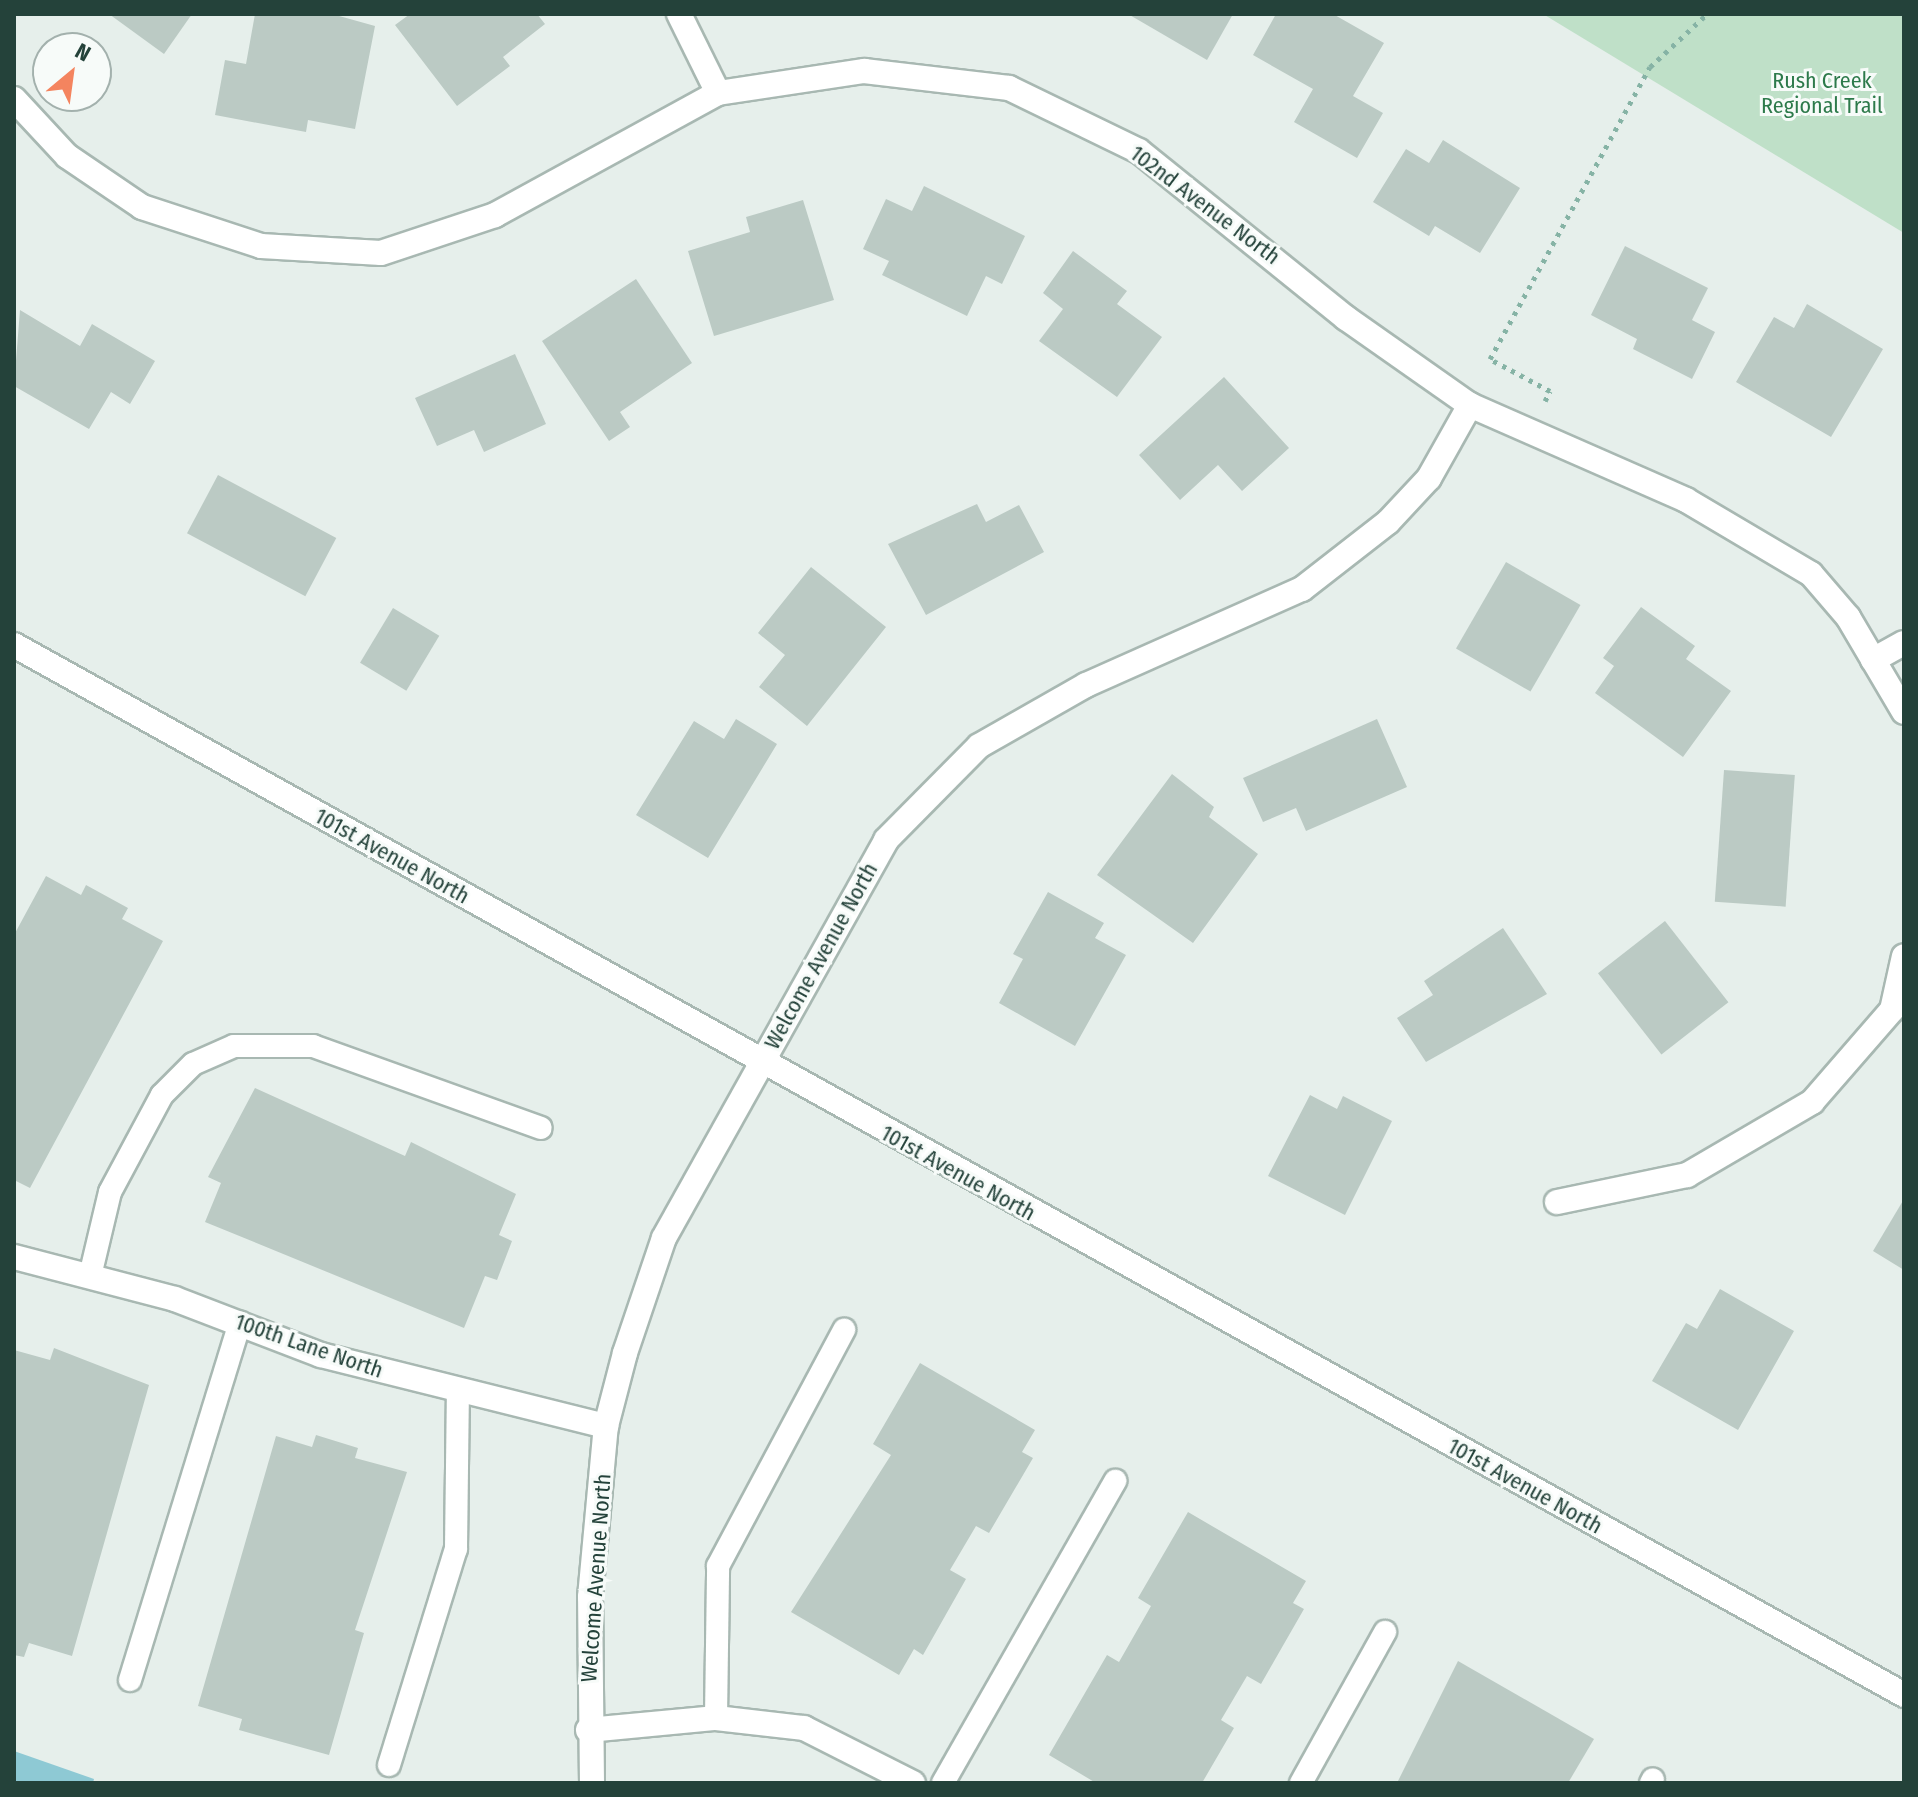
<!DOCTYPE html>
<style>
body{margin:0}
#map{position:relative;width:1918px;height:1797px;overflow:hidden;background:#e6efeb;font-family:"Fira Sans Condensed",sans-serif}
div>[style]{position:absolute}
.green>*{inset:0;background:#bfe0c8}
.water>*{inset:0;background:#8ec9d4}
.building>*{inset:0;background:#bbcac4;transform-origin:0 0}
.path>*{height:5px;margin-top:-2.5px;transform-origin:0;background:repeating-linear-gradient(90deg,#86b3a5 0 4px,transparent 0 10px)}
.roads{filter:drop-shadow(2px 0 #a8b8b2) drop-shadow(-2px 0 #a8b8b2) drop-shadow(0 2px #a8b8b2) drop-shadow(0 -2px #a8b8b2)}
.service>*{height:22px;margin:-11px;padding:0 11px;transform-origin:11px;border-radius:11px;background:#fff}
.minor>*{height:24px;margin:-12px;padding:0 12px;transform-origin:12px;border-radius:12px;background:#fff}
.tertiary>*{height:24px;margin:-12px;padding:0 12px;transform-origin:12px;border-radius:12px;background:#fff}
span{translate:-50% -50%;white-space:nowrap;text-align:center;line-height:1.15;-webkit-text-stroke:6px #f7fbf9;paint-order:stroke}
.park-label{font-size:22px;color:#2d7a4b}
.street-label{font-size:22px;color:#24423a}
.frame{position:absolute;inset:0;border:16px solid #24423a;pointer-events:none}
.north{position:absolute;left:32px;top:32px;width:80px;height:80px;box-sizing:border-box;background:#f7fbf9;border:2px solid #a3b1ad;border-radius:50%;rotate:29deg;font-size:22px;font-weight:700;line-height:32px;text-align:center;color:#24423a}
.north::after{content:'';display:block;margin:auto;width:28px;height:36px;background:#f4845f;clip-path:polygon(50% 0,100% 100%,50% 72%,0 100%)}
</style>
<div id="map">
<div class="green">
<i style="clip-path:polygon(1543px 14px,1904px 14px,1904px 233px)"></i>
</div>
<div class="water">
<i style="clip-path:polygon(14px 1751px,94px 1779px,93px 1783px,14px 1783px)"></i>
</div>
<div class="building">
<i style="clip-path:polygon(109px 14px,192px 14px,164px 54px)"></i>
<i style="clip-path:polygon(255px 14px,332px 14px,375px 26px,355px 129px,308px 120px,306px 132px,215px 115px,225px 60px,246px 64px)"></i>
<i style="clip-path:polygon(410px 14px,537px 14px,545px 24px,503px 57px,510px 66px,457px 106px,395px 25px)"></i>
<i style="clip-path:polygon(1128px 14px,1233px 14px,1207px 60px)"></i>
<i style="clip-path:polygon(1276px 14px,1333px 14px,1384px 43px,1353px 96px,1383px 113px,1357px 158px,1294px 122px,1313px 89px,1253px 55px)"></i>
<i style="clip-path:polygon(1443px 140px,1520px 188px,1480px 253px,1435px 226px,1429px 236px,1373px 202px,1406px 149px,1429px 163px)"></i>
<i style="clip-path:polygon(924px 186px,1025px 236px,1002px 284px,986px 276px,967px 316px,882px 275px,889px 261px,863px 249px,886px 199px,912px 211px)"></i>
<i style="clip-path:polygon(803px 200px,834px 300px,714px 336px,688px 251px,750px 232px,746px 217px)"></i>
<i style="clip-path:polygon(1625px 246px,1708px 288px,1692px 320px,1715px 332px,1692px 379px,1633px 349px,1637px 339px,1591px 315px)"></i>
<i style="clip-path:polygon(1073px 251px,1127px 291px,1117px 304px,1162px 337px,1117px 397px,1039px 341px,1063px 309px,1043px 293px)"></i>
<i style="clip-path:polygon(636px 279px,692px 363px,620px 412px,630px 427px,609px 441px,542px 341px)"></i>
<i style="clip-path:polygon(1807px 304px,1883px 349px,1831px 437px,1736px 382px,1774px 317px,1794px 328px)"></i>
<i style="clip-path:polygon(20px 310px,80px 346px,92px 324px,155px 361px,130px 404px,111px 392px,89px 429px,14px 386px)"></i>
<i style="clip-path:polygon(515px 354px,546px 424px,484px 452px,474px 430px,437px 446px,415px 398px)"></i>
<i style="clip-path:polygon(1224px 377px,1289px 448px,1242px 491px,1218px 465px,1180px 500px,1139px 455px)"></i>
<i style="left:218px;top:475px;width:134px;height:66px;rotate:28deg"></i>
<i style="clip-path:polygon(977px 504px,986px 522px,1019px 505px,1044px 552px,926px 615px,888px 544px)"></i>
<i style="left:1506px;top:562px;width:86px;height:100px;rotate:30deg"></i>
<i style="clip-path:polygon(811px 567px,886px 627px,807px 726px,759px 687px,785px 655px,758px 633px)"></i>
<i style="clip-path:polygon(1641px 607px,1695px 646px,1686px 659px,1731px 691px,1683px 757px,1595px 693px,1614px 666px,1603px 658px)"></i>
<i style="left:393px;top:608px;width:54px;height:64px;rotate:31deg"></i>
<i style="clip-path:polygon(736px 719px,777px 744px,708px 858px,636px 815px,694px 721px,724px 739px)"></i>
<i style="clip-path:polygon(1377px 719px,1407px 787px,1306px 831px,1296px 808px,1263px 822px,1243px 778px)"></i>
<i style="left:1724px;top:770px;width:71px;height:132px;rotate:4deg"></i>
<i style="clip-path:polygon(1172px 774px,1214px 807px,1209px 817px,1258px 854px,1193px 943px,1097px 875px)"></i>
<i style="clip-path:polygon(46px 876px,81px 895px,86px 885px,128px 908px,122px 919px,163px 941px,30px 1188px,14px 1180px,14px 935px)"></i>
<i style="clip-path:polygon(1048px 892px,1104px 923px,1095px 938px,1126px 955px,1075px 1046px,999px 1003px,1023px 959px,1013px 954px)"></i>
<i style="left:1665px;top:921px;width:103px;height:85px;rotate:52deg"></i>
<i style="clip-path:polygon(1503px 928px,1547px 994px,1426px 1062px,1397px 1018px,1433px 995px,1424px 981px)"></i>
<i style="clip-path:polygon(255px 1088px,405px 1156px,411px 1142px,516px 1194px,499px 1235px,512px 1241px,497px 1280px,485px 1276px,464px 1328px,205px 1222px,221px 1183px,208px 1177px)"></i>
<i style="clip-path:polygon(1310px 1095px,1337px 1109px,1343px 1096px,1392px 1121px,1345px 1215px,1268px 1176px)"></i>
<i style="clip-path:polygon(1904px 1199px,1904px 1270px,1873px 1251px)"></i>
<i style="clip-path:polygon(1720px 1289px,1794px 1331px,1738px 1430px,1652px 1381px,1686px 1323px,1697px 1329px)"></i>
<i style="clip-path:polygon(54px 1348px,149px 1385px,72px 1656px,29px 1643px,24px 1657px,14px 1655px,14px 1350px,50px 1360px)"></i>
<i style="clip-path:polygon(920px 1363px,1035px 1430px,1022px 1452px,1033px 1458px,989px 1533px,976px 1526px,950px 1570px,966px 1579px,923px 1655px,914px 1649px,899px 1675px,791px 1612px,891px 1455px,873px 1444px)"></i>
<i style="clip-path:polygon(316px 1435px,358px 1448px,355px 1458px,407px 1472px,355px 1630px,364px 1633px,329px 1755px,239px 1730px,242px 1719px,198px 1706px,276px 1436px,312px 1447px)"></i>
<i style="clip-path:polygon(1188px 1512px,1306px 1581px,1293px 1603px,1304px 1609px,1261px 1684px,1247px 1676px,1221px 1720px,1234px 1728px,1202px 1783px,1096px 1783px,1049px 1755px,1107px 1655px,1119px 1662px,1151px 1606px,1138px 1598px)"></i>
<i style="clip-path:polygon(1458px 1661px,1594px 1739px,1568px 1783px,1397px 1783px)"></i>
</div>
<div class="path">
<i style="left:1545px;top:401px;width:11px;rotate:-63deg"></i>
<i style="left:1550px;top:391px;width:68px;rotate:-151.9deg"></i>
<i style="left:1490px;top:359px;width:333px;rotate:-61.3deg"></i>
<i style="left:1650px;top:67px;width:78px;rotate:-42.9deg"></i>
</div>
<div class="roads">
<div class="service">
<i style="left:90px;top:1276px;width:86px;rotate:-76.6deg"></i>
<i style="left:110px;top:1192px;width:110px;rotate:-61.8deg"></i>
<i style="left:162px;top:1095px;width:44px;rotate:-45deg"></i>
<i style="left:193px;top:1064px;width:45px;rotate:-23.7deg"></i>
<i style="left:234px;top:1046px;width:79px"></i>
<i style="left:313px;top:1046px;width:242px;rotate:19.8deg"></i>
<i style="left:130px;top:1680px;width:374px;rotate:-72.9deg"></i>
<i style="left:716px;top:1718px;width:152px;rotate:-89.2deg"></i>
<i style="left:718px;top:1566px;width:268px;rotate:-61.9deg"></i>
<i style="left:389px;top:1765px;width:226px;rotate:-72.8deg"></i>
<i style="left:456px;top:1549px;width:156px;rotate:-89.3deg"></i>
<i style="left:943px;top:1783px;width:348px;rotate:-60.3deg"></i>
<i style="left:1301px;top:1783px;width:173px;rotate:-60.9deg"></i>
<i style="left:1651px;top:1783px;width:4px;rotate:-63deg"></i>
</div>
<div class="minor">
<i style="left:679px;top:14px;width:88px;rotate:63.7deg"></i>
<i style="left:14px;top:99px;width:78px;rotate:47.1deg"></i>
<i style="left:67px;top:156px;width:91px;rotate:34.2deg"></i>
<i style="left:142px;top:207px;width:125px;rotate:18.1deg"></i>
<i style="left:261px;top:246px;width:120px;rotate:3.3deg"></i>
<i style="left:381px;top:253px;width:120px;rotate:-18.4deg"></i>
<i style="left:495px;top:215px;width:254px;rotate:-28.7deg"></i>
<i style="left:718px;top:93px;width:148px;rotate:-8.6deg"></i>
<i style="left:864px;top:71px;width:146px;rotate:6.7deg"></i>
<i style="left:1009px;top:88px;width:144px;rotate:25.9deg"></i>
<i style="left:1139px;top:151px;width:266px;rotate:38.9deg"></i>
<i style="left:1346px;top:318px;width:151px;rotate:35.1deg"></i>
<i style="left:1470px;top:405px;width:236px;rotate:23.7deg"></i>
<i style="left:1686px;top:500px;width:145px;rotate:30.6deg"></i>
<i style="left:1811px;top:574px;width:57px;rotate:49.3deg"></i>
<i style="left:1848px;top:617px;width:110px;rotate:59.5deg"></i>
<i style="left:1873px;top:660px;width:35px;rotate:-29deg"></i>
<i style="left:1557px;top:1202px;width:133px;rotate:-11.7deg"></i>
<i style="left:1687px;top:1175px;width:145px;rotate:-30.3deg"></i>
<i style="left:1812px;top:1102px;width:122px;rotate:-49deg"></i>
<i style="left:1892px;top:1010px;width:55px;rotate:-77.5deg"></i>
<i style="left:14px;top:1257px;width:166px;rotate:14.6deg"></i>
<i style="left:175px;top:1299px;width:156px;rotate:21deg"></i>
<i style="left:321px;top:1355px;width:294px;rotate:14deg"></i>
<i style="left:588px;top:1730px;width:129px;rotate:-5.4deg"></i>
<i style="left:716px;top:1718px;width:89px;rotate:6.5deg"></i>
<i style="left:804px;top:1728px;width:122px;rotate:26.8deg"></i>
<i style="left:592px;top:1783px;width:186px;rotate:-90.6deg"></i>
<i style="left:590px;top:1597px;width:172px;rotate:-84.7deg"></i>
<i style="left:606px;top:1426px;width:75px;rotate:-75.4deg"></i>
<i style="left:625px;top:1353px;width:121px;rotate:-71.3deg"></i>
<i style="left:664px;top:1238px;width:456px;rotate:-60.8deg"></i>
<i style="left:886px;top:840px;width:132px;rotate:-45.3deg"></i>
<i style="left:979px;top:746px;width:123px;rotate:-29.7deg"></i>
<i style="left:1086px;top:685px;width:236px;rotate:-24deg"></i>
<i style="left:1302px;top:589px;width:109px;rotate:-37.9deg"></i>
<i style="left:1388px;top:522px;width:60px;rotate:-47deg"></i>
<i style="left:1429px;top:478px;width:84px;rotate:-60.7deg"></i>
</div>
<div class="tertiary">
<i style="left:14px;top:645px;width:2162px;rotate:29.05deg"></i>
</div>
</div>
<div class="park-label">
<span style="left:1822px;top:93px">Rush Creek<br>Regional Trail</span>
</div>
<div class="street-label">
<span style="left:1205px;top:205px;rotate:37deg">102nd Avenue North</span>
<span style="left:392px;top:856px;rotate:29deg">101st Avenue North</span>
<span style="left:821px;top:956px;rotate:-61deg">Welcome Avenue North</span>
<span style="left:958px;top:1173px;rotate:29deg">101st Avenue North</span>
<span style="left:309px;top:1346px;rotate:19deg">100th Lane North</span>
<span style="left:1525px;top:1486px;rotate:29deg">101st Avenue North</span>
<span style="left:596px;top:1578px;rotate:-86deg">Welcome Avenue North</span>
</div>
<div class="frame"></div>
<div class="north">N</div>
</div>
